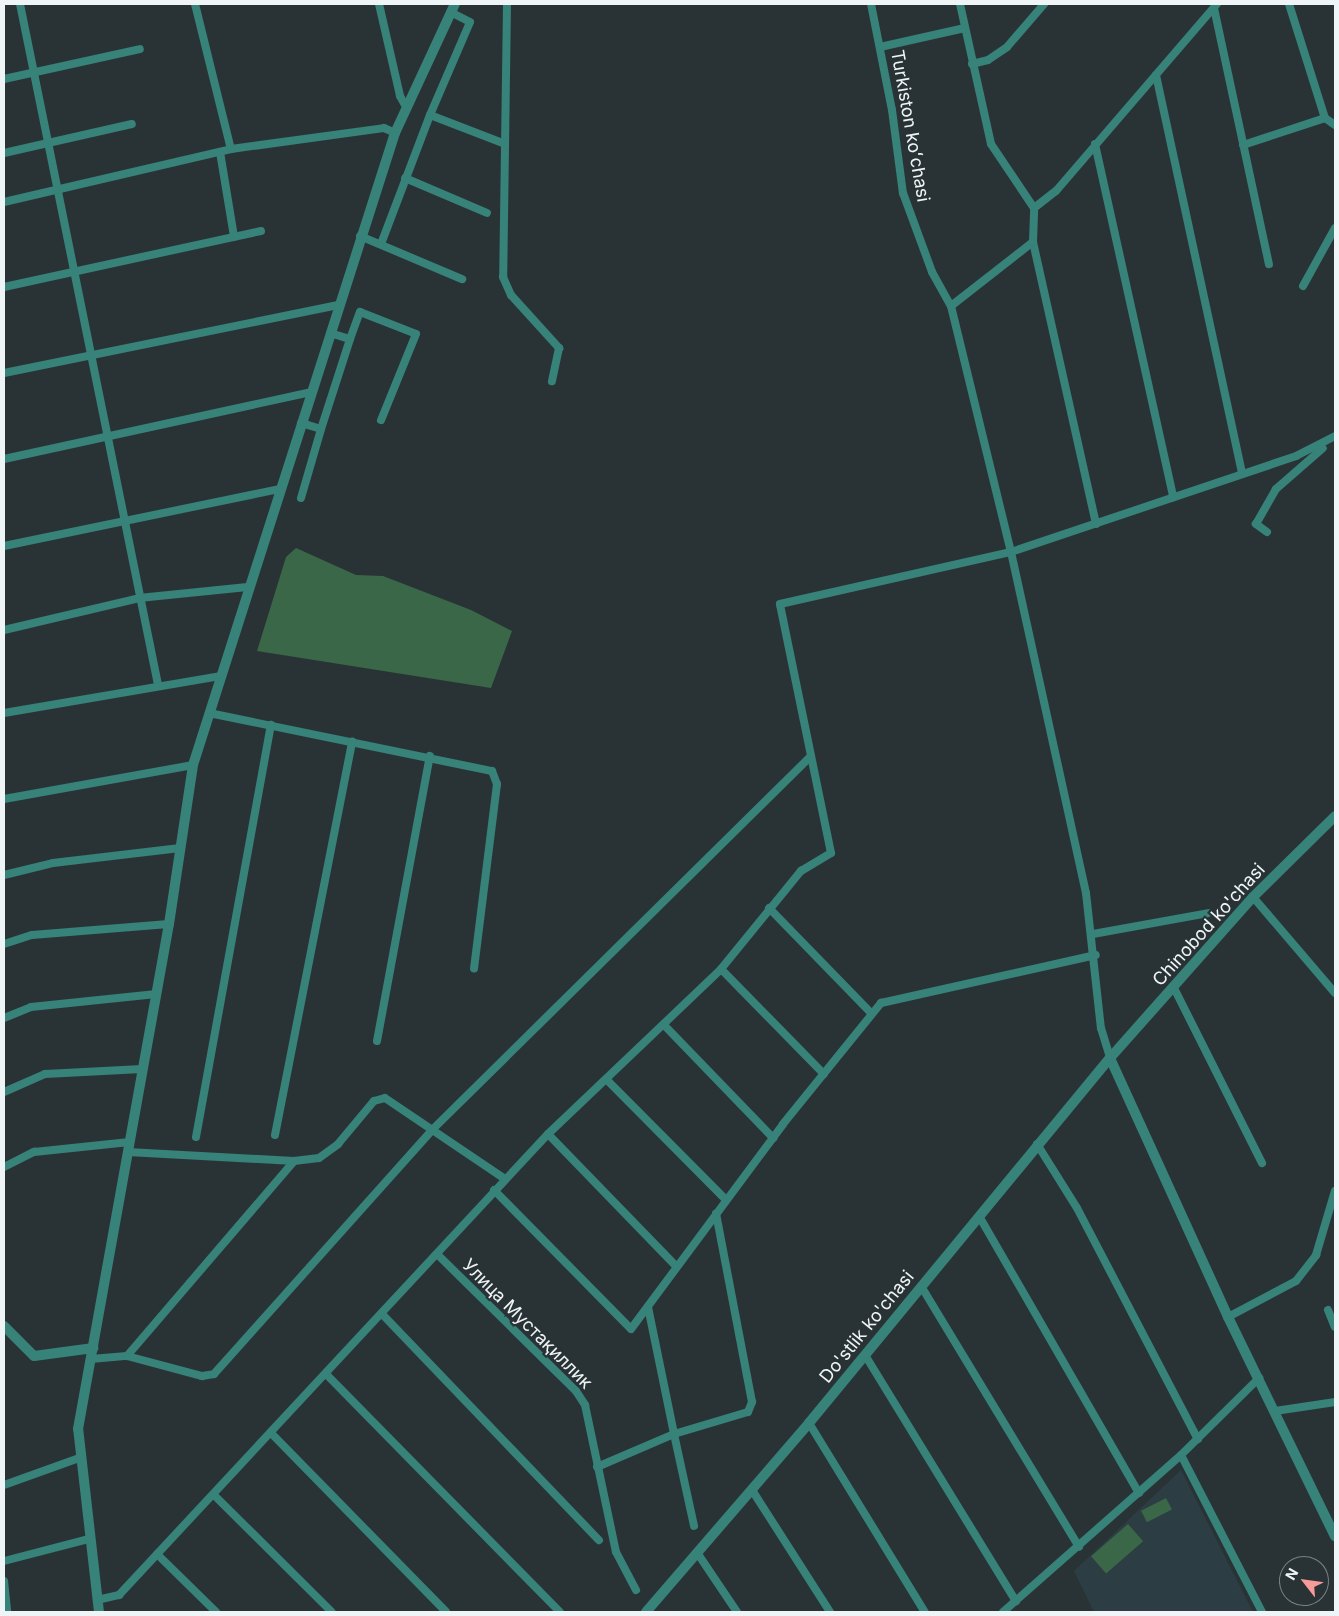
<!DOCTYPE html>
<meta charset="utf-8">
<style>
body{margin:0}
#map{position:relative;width:1339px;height:1616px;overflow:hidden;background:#293336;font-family:Inter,sans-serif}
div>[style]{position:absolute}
.built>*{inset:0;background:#2c3e43}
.green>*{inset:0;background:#3a6747;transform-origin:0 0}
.minor>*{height:8px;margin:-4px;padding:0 4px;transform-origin:4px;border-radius:4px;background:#378279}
.tertiary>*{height:10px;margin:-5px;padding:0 5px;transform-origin:5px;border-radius:5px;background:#378279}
span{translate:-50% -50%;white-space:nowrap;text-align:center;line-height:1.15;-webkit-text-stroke:4.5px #293336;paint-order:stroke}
.street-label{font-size:18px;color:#eff5f7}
.frame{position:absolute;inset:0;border:5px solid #eff5f7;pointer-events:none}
.north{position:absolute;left:1279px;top:1556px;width:50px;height:50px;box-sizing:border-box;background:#293336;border:1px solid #788183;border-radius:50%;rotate:300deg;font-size:14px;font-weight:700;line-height:20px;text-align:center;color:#eff5f7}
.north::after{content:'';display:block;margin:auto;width:18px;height:22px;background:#f59b9a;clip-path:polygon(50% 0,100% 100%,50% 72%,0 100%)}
</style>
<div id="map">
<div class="built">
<i style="clip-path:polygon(1181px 1470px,1253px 1612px,1094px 1612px,1074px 1571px)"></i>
</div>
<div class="green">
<i style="clip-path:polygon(296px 548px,356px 575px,383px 576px,471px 610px,512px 631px,491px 688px,257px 651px,286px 557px)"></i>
<i style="left:1166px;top:1498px;width:13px;height:28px;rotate:63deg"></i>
<i style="left:1128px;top:1524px;width:23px;height:49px;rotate:49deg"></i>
</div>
<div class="minor">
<i style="left:20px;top:4px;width:695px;rotate:78.54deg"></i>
<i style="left:195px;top:4px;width:149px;rotate:76.1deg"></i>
<i style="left:379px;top:4px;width:94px;rotate:77.1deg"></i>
<i style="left:400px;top:96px;width:13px;rotate:61deg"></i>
<i style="left:507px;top:4px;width:273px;rotate:90.8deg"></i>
<i style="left:503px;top:277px;width:20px;rotate:66deg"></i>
<i style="left:511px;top:295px;width:72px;rotate:47.8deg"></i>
<i style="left:559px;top:348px;width:34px;rotate:102deg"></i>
<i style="left:871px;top:4px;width:108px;rotate:78.8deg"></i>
<i style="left:892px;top:110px;width:84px;rotate:82.5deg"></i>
<i style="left:903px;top:193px;width:84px;rotate:69.8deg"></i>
<i style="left:932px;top:272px;width:39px;rotate:61deg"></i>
<i style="left:951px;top:306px;width:253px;rotate:76.3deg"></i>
<i style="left:1011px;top:552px;width:349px;rotate:77.6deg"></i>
<i style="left:1086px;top:893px;width:136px;rotate:83.7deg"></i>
<i style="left:1101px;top:1028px;width:31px;rotate:73deg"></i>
<i style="left:960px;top:4px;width:143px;rotate:77.5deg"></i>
<i style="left:991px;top:144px;width:77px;rotate:56.1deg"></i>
<i style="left:1289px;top:4px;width:120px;rotate:72.5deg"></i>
<i style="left:1325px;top:118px;width:12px;rotate:35deg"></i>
<i style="left:1214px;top:8px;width:262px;rotate:77.9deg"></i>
<i style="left:880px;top:47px;width:87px;rotate:-12.6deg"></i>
<i style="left:972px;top:64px;width:16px;rotate:-14deg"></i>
<i style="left:988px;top:60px;width:23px;rotate:-34deg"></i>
<i style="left:1007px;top:47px;width:57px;rotate:-49.3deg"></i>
<i style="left:1156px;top:75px;width:408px;rotate:77.8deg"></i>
<i style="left:4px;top:79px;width:139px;rotate:-12.4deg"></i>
<i style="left:430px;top:115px;width:101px;rotate:-66.7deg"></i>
<i style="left:470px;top:22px;width:22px;rotate:-153deg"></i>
<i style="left:1095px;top:144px;width:362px;rotate:77.5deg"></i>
<i style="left:1243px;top:145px;width:86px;rotate:-18.2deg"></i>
<i style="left:220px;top:152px;width:86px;rotate:80.6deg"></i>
<i style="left:4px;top:153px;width:131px;rotate:-12.8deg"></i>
<i style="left:405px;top:178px;width:89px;rotate:23.1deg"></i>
<i style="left:4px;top:202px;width:233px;rotate:-13.1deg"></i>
<i style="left:231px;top:149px;width:154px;rotate:-7.8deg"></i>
<i style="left:384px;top:128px;width:12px;rotate:24deg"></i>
<i style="left:360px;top:236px;width:111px;rotate:22.9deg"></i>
<i style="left:1033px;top:242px;width:289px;rotate:77.4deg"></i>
<i style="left:381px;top:244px;width:138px;rotate:-69.2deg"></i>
<i style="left:430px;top:115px;width:80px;rotate:21.1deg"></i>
<i style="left:1303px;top:286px;width:66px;rotate:-61.1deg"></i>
<i style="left:4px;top:287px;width:263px;rotate:-12.3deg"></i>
<i style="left:951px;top:306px;width:104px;rotate:-38deg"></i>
<i style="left:1033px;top:242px;width:34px;rotate:-88deg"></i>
<i style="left:1034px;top:208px;width:28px;rotate:-38deg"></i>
<i style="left:1056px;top:191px;width:247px;rotate:-49.3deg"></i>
<i style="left:330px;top:333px;width:21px;rotate:17deg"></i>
<i style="left:350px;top:339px;width:29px;rotate:-70deg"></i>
<i style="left:360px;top:312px;width:60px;rotate:21.4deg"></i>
<i style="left:416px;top:334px;width:93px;rotate:112.1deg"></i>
<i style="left:4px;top:373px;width:341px;rotate:-11.5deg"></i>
<i style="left:321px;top:429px;width:95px;rotate:-72.1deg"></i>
<i style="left:4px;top:459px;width:314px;rotate:-12.3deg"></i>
<i style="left:301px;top:498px;width:72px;rotate:-73.8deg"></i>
<i style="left:321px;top:429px;width:21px;rotate:-163deg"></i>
<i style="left:1267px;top:532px;width:14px;rotate:-144deg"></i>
<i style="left:1256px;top:524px;width:40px;rotate:-60.3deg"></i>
<i style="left:1276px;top:489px;width:62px;rotate:-41.1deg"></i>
<i style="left:4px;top:546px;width:282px;rotate:-11.7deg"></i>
<i style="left:4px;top:630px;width:139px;rotate:-13.3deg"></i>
<i style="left:139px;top:598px;width:109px;rotate:-5.8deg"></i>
<i style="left:4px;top:713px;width:219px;rotate:-9.7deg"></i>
<i style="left:209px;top:713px;width:289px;rotate:11.6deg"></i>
<i style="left:492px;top:771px;width:14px;rotate:69deg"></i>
<i style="left:497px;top:784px;width:186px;rotate:97.1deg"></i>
<i style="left:4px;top:799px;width:192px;rotate:-10.2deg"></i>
<i style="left:4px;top:875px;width:50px;rotate:-13.8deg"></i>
<i style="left:53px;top:863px;width:128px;rotate:-6.7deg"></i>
<i style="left:1253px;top:897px;width:126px;rotate:49.5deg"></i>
<i style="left:769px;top:908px;width:145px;rotate:45.8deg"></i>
<i style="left:1093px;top:934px;width:117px;rotate:-10.3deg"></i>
<i style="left:4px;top:944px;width:29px;rotate:-18deg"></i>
<i style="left:32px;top:935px;width:137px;rotate:-4.6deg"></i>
<i style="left:721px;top:969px;width:147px;rotate:45.6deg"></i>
<i style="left:1174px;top:988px;width:196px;rotate:63.3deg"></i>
<i style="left:4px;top:1018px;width:29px;rotate:-22deg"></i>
<i style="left:31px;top:1007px;width:126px;rotate:-5.9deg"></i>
<i style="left:665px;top:1026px;width:156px;rotate:46deg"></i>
<i style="left:377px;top:1041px;width:290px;rotate:-79.5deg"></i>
<i style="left:606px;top:1079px;width:170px;rotate:45.2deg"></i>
<i style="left:4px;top:1092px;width:45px;rotate:-23.7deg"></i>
<i style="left:45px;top:1074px;width:97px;rotate:-3deg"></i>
<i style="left:548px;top:1134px;width:184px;rotate:45.9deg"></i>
<i style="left:275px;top:1135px;width:401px;rotate:-78.9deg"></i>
<i style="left:196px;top:1137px;width:419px;rotate:-79.7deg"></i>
<i style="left:1037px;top:1144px;width:75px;rotate:58deg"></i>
<i style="left:1077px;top:1208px;width:261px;rotate:62.4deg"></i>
<i style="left:128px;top:1152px;width:166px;rotate:3.1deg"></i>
<i style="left:294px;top:1161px;width:25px;rotate:-7deg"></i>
<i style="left:319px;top:1158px;width:24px;rotate:-36deg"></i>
<i style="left:338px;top:1144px;width:56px;rotate:-50.1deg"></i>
<i style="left:374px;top:1101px;width:11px;rotate:-15deg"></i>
<i style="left:385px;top:1098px;width:145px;rotate:34deg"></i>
<i style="left:4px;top:1167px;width:34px;rotate:-27deg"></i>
<i style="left:34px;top:1152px;width:96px;rotate:-6deg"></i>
<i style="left:494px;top:1190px;width:195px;rotate:45.4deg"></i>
<i style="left:631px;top:1329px;width:255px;rotate:-53.4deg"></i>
<i style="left:783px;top:1124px;width:156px;rotate:-51deg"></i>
<i style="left:881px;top:1003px;width:220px;rotate:-12.6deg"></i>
<i style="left:979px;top:1216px;width:320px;rotate:60deg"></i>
<i style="left:437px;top:1254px;width:195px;rotate:44.6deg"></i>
<i style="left:576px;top:1391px;width:17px;rotate:57deg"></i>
<i style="left:585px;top:1405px;width:150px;rotate:78.1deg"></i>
<i style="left:616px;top:1552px;width:43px;rotate:62.2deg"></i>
<i style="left:921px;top:1286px;width:305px;rotate:58.8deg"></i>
<i style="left:648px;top:1307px;width:130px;rotate:78.4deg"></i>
<i style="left:674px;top:1434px;width:77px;rotate:-16.6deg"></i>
<i style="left:748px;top:1412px;width:11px;rotate:-68deg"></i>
<i style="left:752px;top:1402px;width:192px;rotate:-100.8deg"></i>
<i style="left:1328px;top:1310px;width:18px;rotate:68deg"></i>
<i style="left:383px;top:1315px;width:312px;rotate:46.2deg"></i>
<i style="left:1228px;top:1317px;width:77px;rotate:-27.9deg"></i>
<i style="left:1296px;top:1281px;width:33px;rotate:-52deg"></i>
<i style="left:1316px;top:1255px;width:67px;rotate:-73.5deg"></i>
<i style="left:865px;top:1355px;width:289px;rotate:58.5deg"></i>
<i style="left:127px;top:1356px;width:257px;rotate:-49.4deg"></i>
<i style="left:91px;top:1359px;width:36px;rotate:-5deg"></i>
<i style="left:127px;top:1356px;width:78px;rotate:14.9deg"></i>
<i style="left:202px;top:1376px;width:12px;rotate:-9deg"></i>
<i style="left:214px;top:1374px;width:327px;rotate:-48.2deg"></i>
<i style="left:432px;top:1130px;width:532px;rotate:-44.62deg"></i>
<i style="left:327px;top:1375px;width:332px;rotate:45.5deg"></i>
<i style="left:1275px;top:1411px;width:61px;rotate:-8.5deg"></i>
<i style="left:809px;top:1423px;width:222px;rotate:58.5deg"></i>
<i style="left:271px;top:1433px;width:250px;rotate:45.6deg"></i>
<i style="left:1181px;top:1455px;width:177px;rotate:62.7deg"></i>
<i style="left:597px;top:1467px;width:84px;rotate:-23.2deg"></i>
<i style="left:674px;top:1434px;width:94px;rotate:77.7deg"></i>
<i style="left:4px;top:1485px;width:80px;rotate:-19.8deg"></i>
<i style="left:752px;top:1490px;width:145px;rotate:57.4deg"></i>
<i style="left:214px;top:1495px;width:166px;rotate:44.8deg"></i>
<i style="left:157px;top:1554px;width:83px;rotate:44.5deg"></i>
<i style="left:698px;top:1554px;width:70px;rotate:56.1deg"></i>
<i style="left:4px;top:1561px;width:88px;rotate:-14.5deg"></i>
<i style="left:4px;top:1581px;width:31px;rotate:84deg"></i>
<i style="left:97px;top:1600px;width:23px;rotate:-13deg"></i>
<i style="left:119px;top:1595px;width:630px;rotate:-47.06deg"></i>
<i style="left:548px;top:1134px;width:239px;rotate:-43.6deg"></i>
<i style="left:721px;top:969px;width:127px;rotate:-50.8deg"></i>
<i style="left:801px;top:871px;width:35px;rotate:-31deg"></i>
<i style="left:831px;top:853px;width:254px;rotate:-101.6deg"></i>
<i style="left:780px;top:604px;width:237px;rotate:-12.7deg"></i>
<i style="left:1011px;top:552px;width:301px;rotate:-18.6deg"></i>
<i style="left:1296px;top:456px;width:44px;rotate:-27.1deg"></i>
<i style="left:1003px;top:1612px;width:237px;rotate:-41.4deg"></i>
<i style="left:1181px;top:1455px;width:110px;rotate:-44.6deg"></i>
</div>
<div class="tertiary">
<i style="left:1110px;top:1058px;width:285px;rotate:65.5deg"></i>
<i style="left:1228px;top:1317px;width:244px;rotate:64deg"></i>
<i style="left:4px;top:1326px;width:42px;rotate:45deg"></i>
<i style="left:34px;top:1356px;width:60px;rotate:-7.7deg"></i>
<i style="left:99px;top:1612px;width:184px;rotate:-96.5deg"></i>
<i style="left:78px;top:1429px;width:513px;rotate:-79.79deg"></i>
<i style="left:169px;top:924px;width:161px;rotate:-81.4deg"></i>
<i style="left:193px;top:765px;width:663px;rotate:-72.28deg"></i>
<i style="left:395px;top:133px;width:142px;rotate:-65.1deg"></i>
<i style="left:646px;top:1612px;width:250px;rotate:-49.2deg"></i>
<i style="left:809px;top:1423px;width:473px;rotate:-50.5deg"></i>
<i style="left:1110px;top:1058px;width:215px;rotate:-48.4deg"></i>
<i style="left:1253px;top:897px;width:115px;rotate:-44.6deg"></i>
</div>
<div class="street-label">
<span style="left:910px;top:126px;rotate:80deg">Turkiston koʻchasi</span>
<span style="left:1209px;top:925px;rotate:-48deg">Chinobod ko'chasi</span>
<span style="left:527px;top:1324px;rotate:45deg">Улица Мустақиллик</span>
<span style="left:867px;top:1327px;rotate:-51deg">Do'stlik ko'chasi</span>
</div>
<div class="frame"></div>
<div class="north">N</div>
</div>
